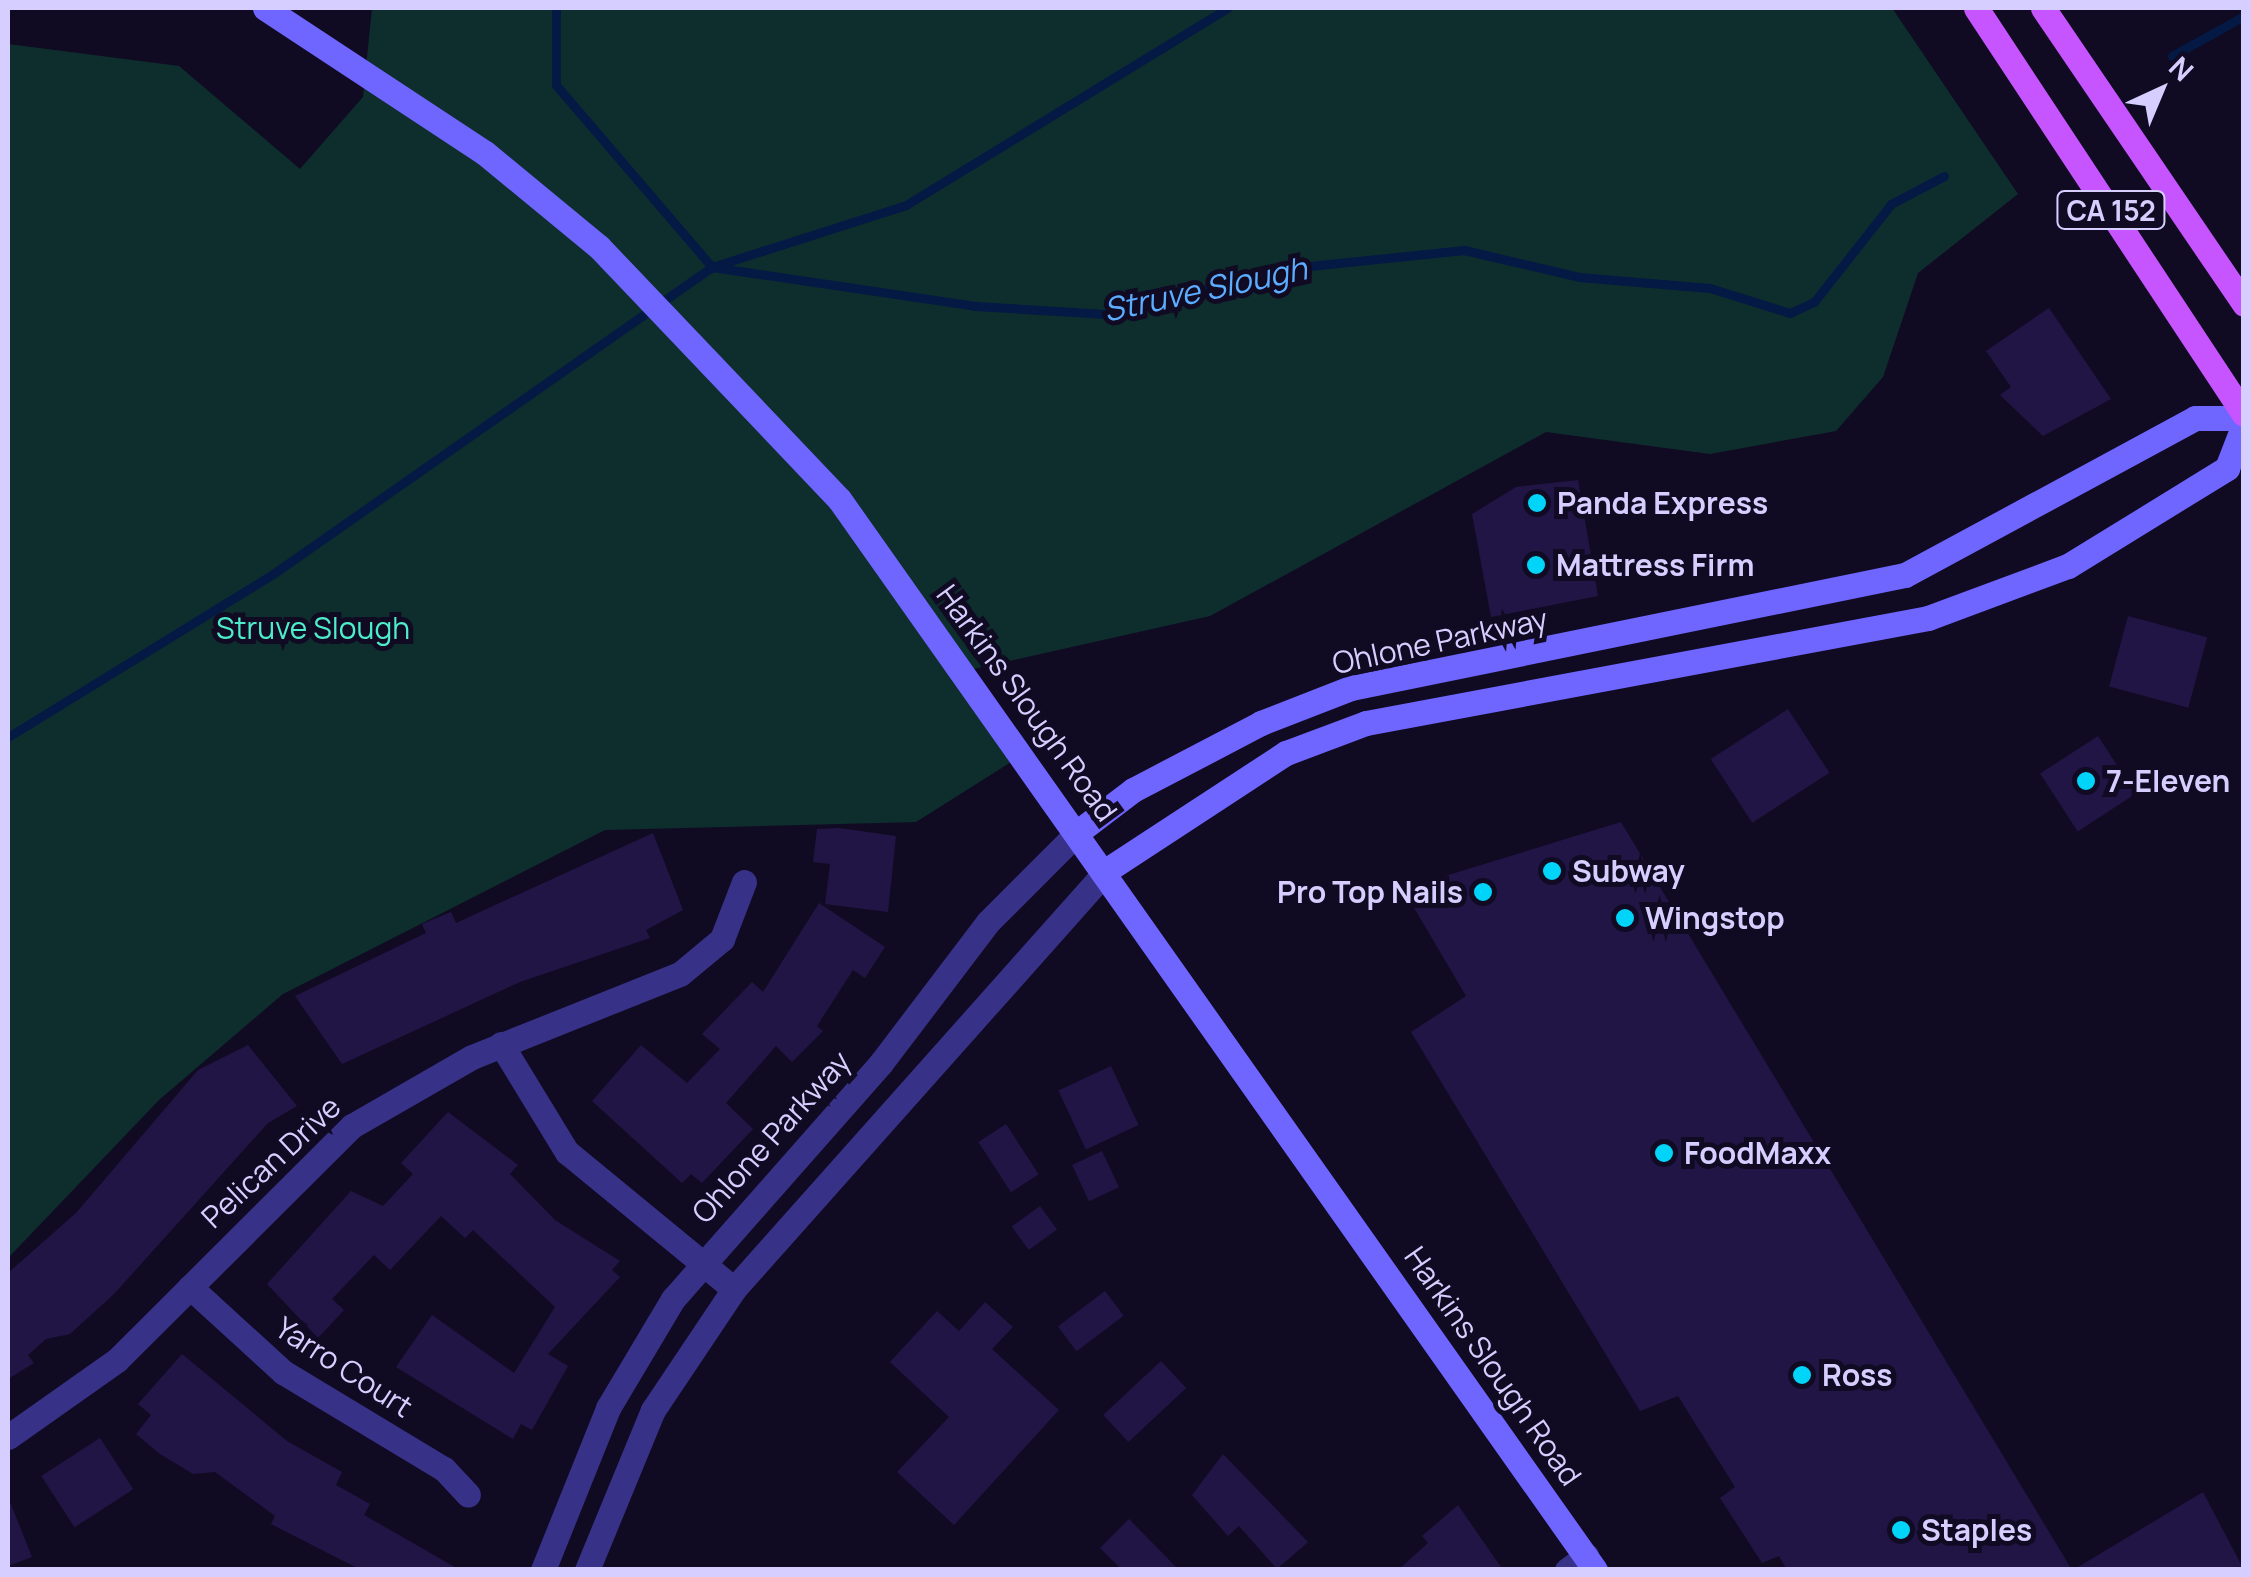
<!DOCTYPE html>
<style>
body{margin:0}
#map{position:relative;width:2251px;height:1577px;overflow:hidden;background:#100b23;font-family:Manrope,sans-serif}
div>[style]{position:absolute}
.green>*{inset:0;background:#0e2e2e}
.stream>*{height:9px;margin:-4.5px;padding:0 4.5px;transform-origin:4.5px;border-radius:4.5px;background:#041944}
.building>*{inset:0;background:#211546;transform-origin:0 0}
.minor>*{height:25px;margin:-12.5px;padding:0 12.5px;transform-origin:12.5px;border-radius:12.5px;background:#383188}
.tertiary>*{height:25px;margin:-12.5px;padding:0 12.5px;transform-origin:12.5px;border-radius:12.5px;background:#383188}
.secondary>*{height:25px;margin:-12.5px;padding:0 12.5px;transform-origin:12.5px;border-radius:12.5px;background:#6f65ff}
.primary>*{height:25px;margin:-12.5px;padding:0 12.5px;transform-origin:12.5px;border-radius:12.5px;background:#c655ff}
.dots>*{width:28px;height:28px;translate:-50% -50%;box-sizing:border-box;border:5px solid #100b23;border-radius:50%}
span{translate:-50% -50%;white-space:nowrap;text-align:center;line-height:1.15;-webkit-text-stroke:10px #100b23;paint-order:stroke}
.shield-label span{padding:2px 8px;background:#100b23;border:2px solid;border-radius:8px;-webkit-text-stroke-width:0}
.shield-label{font-size:28px;color:#d5ceff;font-weight:700}
.poi-label{font-size:30px;color:#d5ceff;font-weight:700}
.left{translate:0 -50%;text-align:left}
.right{translate:-100% -50%;text-align:right}
.park-label{font-size:30px;color:#4deccb}
.street-label{font-size:30px;color:#d5ceff}
.water-label{font-size:32px;color:#5cadff;font-style:italic}
.frame{position:absolute;inset:0;border:10px solid #d5ceff;pointer-events:none}
.north{position:absolute;left:2111px;top:40px;width:100px;height:100px;-webkit-text-stroke:8px #100b23;paint-order:stroke;rotate:44deg;font-size:28px;font-weight:700;line-height:40px;text-align:center;color:#d5ceff}
.north::after{content:'';display:block;margin:auto;width:35px;height:45px;background:#d5ceff;clip-path:polygon(50% 0,100% 100%,50% 72%,0 100%)}
</style>
<div id="map">
<div class="green">
<i style="clip-path:polygon(372px 8px,1892px 8px,2018px 194px,1918px 273px,1883px 377px,1836px 431px,1710px 454px,1546px 432px,1210px 616px,951px 674px,1019px 757px,916px 822px,605px 830px,283px 994px,159px 1100px,8px 1258px,8px 44px,179px 66px,300px 169px,363px 97px)"></i>
</div>
<div class="stream">
<i style="left:556px;top:8px;width:77px;rotate:90deg"></i>
<i style="left:556px;top:85px;width:240px;rotate:49.4deg"></i>
<i style="left:712px;top:267px;width:204px;rotate:-17.7deg"></i>
<i style="left:906px;top:205px;width:377px;rotate:-31.5deg"></i>
<i style="left:2172px;top:56px;width:82px;rotate:-29.1deg"></i>
<i style="left:8px;top:737px;width:311px;rotate:-31.6deg"></i>
<i style="left:273px;top:574px;width:536px;rotate:-34.97deg"></i>
<i style="left:712px;top:267px;width:266px;rotate:8.4deg"></i>
<i style="left:975px;top:306px;width:131px;rotate:3.5deg"></i>
<i style="left:1106px;top:314px;width:190px;rotate:-14deg"></i>
<i style="left:1290px;top:268px;width:175px;rotate:-5.9deg"></i>
<i style="left:1464px;top:250px;width:118px;rotate:13.2deg"></i>
<i style="left:1579px;top:277px;width:131px;rotate:4.8deg"></i>
<i style="left:1710px;top:288px;width:84px;rotate:17.4deg"></i>
<i style="left:1790px;top:313px;width:26px;rotate:-25deg"></i>
<i style="left:1814px;top:302px;width:125px;rotate:-51.8deg"></i>
<i style="left:1891px;top:204px;width:60px;rotate:-27.8deg"></i>
</div>
<div class="building">
<i style="clip-path:polygon(2049px 308px,2111px 399px,2043px 436px,2000px 395px,2011px 387px,1986px 351px)"></i>
<i style="clip-path:polygon(1578px 480px,1598px 596px,1491px 617px,1472px 514px,1516px 487px)"></i>
<i style="left:2128px;top:616px;width:82px;height:73px;rotate:15deg"></i>
<i style="left:1788px;top:709px;width:76px;height:92px;rotate:57deg"></i>
<i style="left:2098px;top:736px;width:69px;height:69px;rotate:57deg"></i>
<i style="clip-path:polygon(1621px 822px,1675px 912px,2072px 1570px,1787px 1570px,1779px 1556px,1762px 1563px,1720px 1498px,1735px 1487px,1678px 1396px,1640px 1411px,1411px 1032px,1466px 996px,1403px 889px)"></i>
<i style="clip-path:polygon(839px 828px,896px 836px,888px 912px,825px 904px,830px 864px,813px 862px,817px 829px)"></i>
<i style="clip-path:polygon(653px 833px,683px 910px,646px 930px,650px 938px,520px 982px,342px 1064px,295px 996px,426px 933px,422px 924px,451px 912px,456px 923px)"></i>
<i style="clip-path:polygon(819px 903px,885px 947px,865px 978px,853px 970px,817px 1026px,823px 1031px,792px 1062px,776px 1046px,726px 1103px,753px 1129px,702px 1183px,691px 1174px,682px 1183px,592px 1101px,641px 1045px,687px 1083px,720px 1049px,702px 1034px,752px 982px,763px 992px)"></i>
<i style="clip-path:polygon(248px 1045px,297px 1106px,268px 1123px,114px 1294px,70px 1334px,46px 1339px,28px 1355px,34px 1363px,8px 1379px,8px 1273px,76px 1213px,198px 1070px)"></i>
<i style="left:1111px;top:1066px;width:65px;height:58px;rotate:65deg"></i>
<i style="clip-path:polygon(448px 1112px,518px 1165px,510px 1174px,555px 1220px,620px 1261px,612px 1270px,620px 1277px,548px 1354px,568px 1366px,532px 1430px,521px 1424px,513px 1439px,396px 1367px,432px 1315px,514px 1373px,555px 1307px,473px 1230px,465px 1238px,441px 1216px,390px 1270px,374px 1255px,332px 1299px,344px 1310px,318px 1338px,267px 1284px,351px 1191px,383px 1206px,413px 1174px,401px 1163px)"></i>
<i style="left:1006px;top:1124px;width:60px;height:33px;rotate:57deg"></i>
<i style="left:1102px;top:1151px;width:40px;height:33px;rotate:65deg"></i>
<i style="left:1040px;top:1206px;width:29px;height:35px;rotate:54deg"></i>
<i style="left:1105px;top:1291px;width:31px;height:59px;rotate:53deg"></i>
<i style="clip-path:polygon(985px 1302px,1013px 1327px,992px 1349px,1059px 1410px,954px 1525px,897px 1472px,949px 1417px,890px 1362px,937px 1311px,959px 1331px)"></i>
<i style="clip-path:polygon(182px 1354px,287px 1441px,342px 1472px,336px 1485px,370px 1504px,364px 1515px,460px 1570px,361px 1570px,271px 1524px,275px 1516px,215px 1472px,193px 1474px,160px 1454px,136px 1434px,151px 1415px,138px 1404px)"></i>
<i style="left:1161px;top:1361px;width:37px;height:79px;rotate:47deg"></i>
<i style="left:100px;top:1438px;width:61px;height:70px;rotate:57deg"></i>
<i style="clip-path:polygon(1223px 1454px,1308px 1542px,1277px 1569px,1239px 1526px,1228px 1536px,1192px 1495px)"></i>
<i style="clip-path:polygon(2203px 1492px,2244px 1570px,2073px 1570px)"></i>
<i style="clip-path:polygon(8px 1497px,32px 1557px,8px 1566px)"></i>
<i style="clip-path:polygon(1458px 1505px,1503px 1570px,1398px 1570px,1428px 1543px,1422px 1536px)"></i>
<i style="clip-path:polygon(1129px 1519px,1179px 1570px,1122px 1570px,1100px 1548px)"></i>
</div>
<div class="minor">
<i style="left:501px;top:1044px;width:127px;rotate:58.6deg"></i>
<i style="left:567px;top:1152px;width:216px;rotate:39.4deg"></i>
<i style="left:190px;top:1287px;width:126px;rotate:42.4deg"></i>
<i style="left:283px;top:1372px;width:188px;rotate:31.1deg"></i>
<i style="left:444px;top:1469px;width:35px;rotate:47deg"></i>
<i style="left:8px;top:1437px;width:133px;rotate:-35.2deg"></i>
<i style="left:117px;top:1360px;width:332px;rotate:-44.9deg"></i>
<i style="left:352px;top:1126px;width:138px;rotate:-29.9deg"></i>
<i style="left:472px;top:1057px;width:224px;rotate:-21.8deg"></i>
<i style="left:680px;top:974px;width:55px;rotate:-39.8deg"></i>
<i style="left:722px;top:939px;width:61px;rotate:-68.9deg"></i>
<i style="left:1567px;top:1570px;width:24px;rotate:-36deg"></i>
</div>
<div class="tertiary">
<i style="left:543px;top:1570px;width:175px;rotate:-68.1deg"></i>
<i style="left:608px;top:1408px;width:127px;rotate:-59.2deg"></i>
<i style="left:673px;top:1299px;width:315px;rotate:-48.6deg"></i>
<i style="left:881px;top:1063px;width:177px;rotate:-52.8deg"></i>
<i style="left:988px;top:922px;width:129px;rotate:-45deg"></i>
<i style="left:587px;top:1570px;width:173px;rotate:-67.6deg"></i>
<i style="left:653px;top:1410px;width:146px;rotate:-56.2deg"></i>
<i style="left:734px;top:1289px;width:561px;rotate:-48.32deg"></i>
</div>
<div class="secondary">
<i style="left:265px;top:8px;width:263px;rotate:33.4deg"></i>
<i style="left:485px;top:153px;width:148px;rotate:39.5deg"></i>
<i style="left:599px;top:247px;width:348px;rotate:46.4deg"></i>
<i style="left:839px;top:499px;width:1311px;rotate:54.78deg"></i>
<i style="left:1079px;top:831px;width:68px;rotate:-37.2deg"></i>
<i style="left:1133px;top:790px;width:144px;rotate:-27.6deg"></i>
<i style="left:1261px;top:723px;width:97px;rotate:-21.3deg"></i>
<i style="left:1351px;top:688px;width:565px;rotate:-11.53deg"></i>
<i style="left:1905px;top:575px;width:330px;rotate:-28.4deg"></i>
<i style="left:2195px;top:418px;width:49px"></i>
<i style="left:1107px;top:870px;width:214px;rotate:-33.2deg"></i>
<i style="left:1286px;top:753px;width:85px;rotate:-20.6deg"></i>
<i style="left:1366px;top:723px;width:572px;rotate:-10.58deg"></i>
<i style="left:1928px;top:618px;width:149px;rotate:-20.4deg"></i>
<i style="left:2068px;top:566px;width:187px;rotate:-31.6deg"></i>
<i style="left:2227px;top:468px;width:47px;rotate:-68.9deg"></i>
</div>
<div class="primary">
<i style="left:1976px;top:8px;width:486px;rotate:56.6deg"></i>
<i style="left:2043px;top:8px;width:358px;rotate:55.8deg"></i>
</div>
<div class="dots">
<i style="left:1537px;top:503px;background:#00d5f9"></i>
<i style="left:1536px;top:565px;background:#00d5f9"></i>
<i style="left:2086px;top:781px;background:#00d5f9"></i>
<i style="left:1552px;top:871px;background:#00d5f9"></i>
<i style="left:1483px;top:892px;background:#00d5f9"></i>
<i style="left:1625px;top:918px;background:#00d5f9"></i>
<i style="left:1664px;top:1153px;background:#00d5f9"></i>
<i style="left:1802px;top:1375px;background:#00d5f9"></i>
<i style="left:1901px;top:1530px;background:#00d5f9"></i>
</div>
<div class="shield-label">
<span style="left:2111px;top:210px">CA 152</span>
</div>
<div class="poi-label">
<span class="left" style="left:1557px;top:503px">Panda Express</span>
<span class="left" style="left:1556px;top:565px">Mattress Firm</span>
<span class="left" style="left:2106px;top:781px">7-Eleven</span>
<span class="left" style="left:1572px;top:871px">Subway</span>
<span class="right" style="left:1463px;top:892px">Pro Top Nails</span>
<span class="left" style="left:1645px;top:918px">Wingstop</span>
<span class="left" style="left:1684px;top:1153px">FoodMaxx</span>
<span class="left" style="left:1822px;top:1375px">Ross</span>
<span class="left" style="left:1921px;top:1530px">Staples</span>
</div>
<div class="park-label">
<span style="left:313px;top:628px">Struve Slough</span>
</div>
<div class="street-label">
<span style="left:1440px;top:641px;rotate:-12deg">Ohlone Parkway</span>
<span style="left:1027px;top:703px;rotate:54deg">Harkins Slough Road</span>
<span style="left:771px;top:1137px;rotate:-48deg">Ohlone Parkway</span>
<span style="left:271px;top:1162px;rotate:-43deg">Pelican Drive</span>
<span style="left:1493px;top:1366px;rotate:55deg">Harkins Slough Road</span>
<span style="left:344px;top:1367px;rotate:33deg">Yarro Court</span>
</div>
<div class="water-label">
<span style="left:1205px;top:289px;rotate:-12deg">Struve Slough</span>
</div>
<div class="frame"></div>
<div class="north">N</div>
</div>
